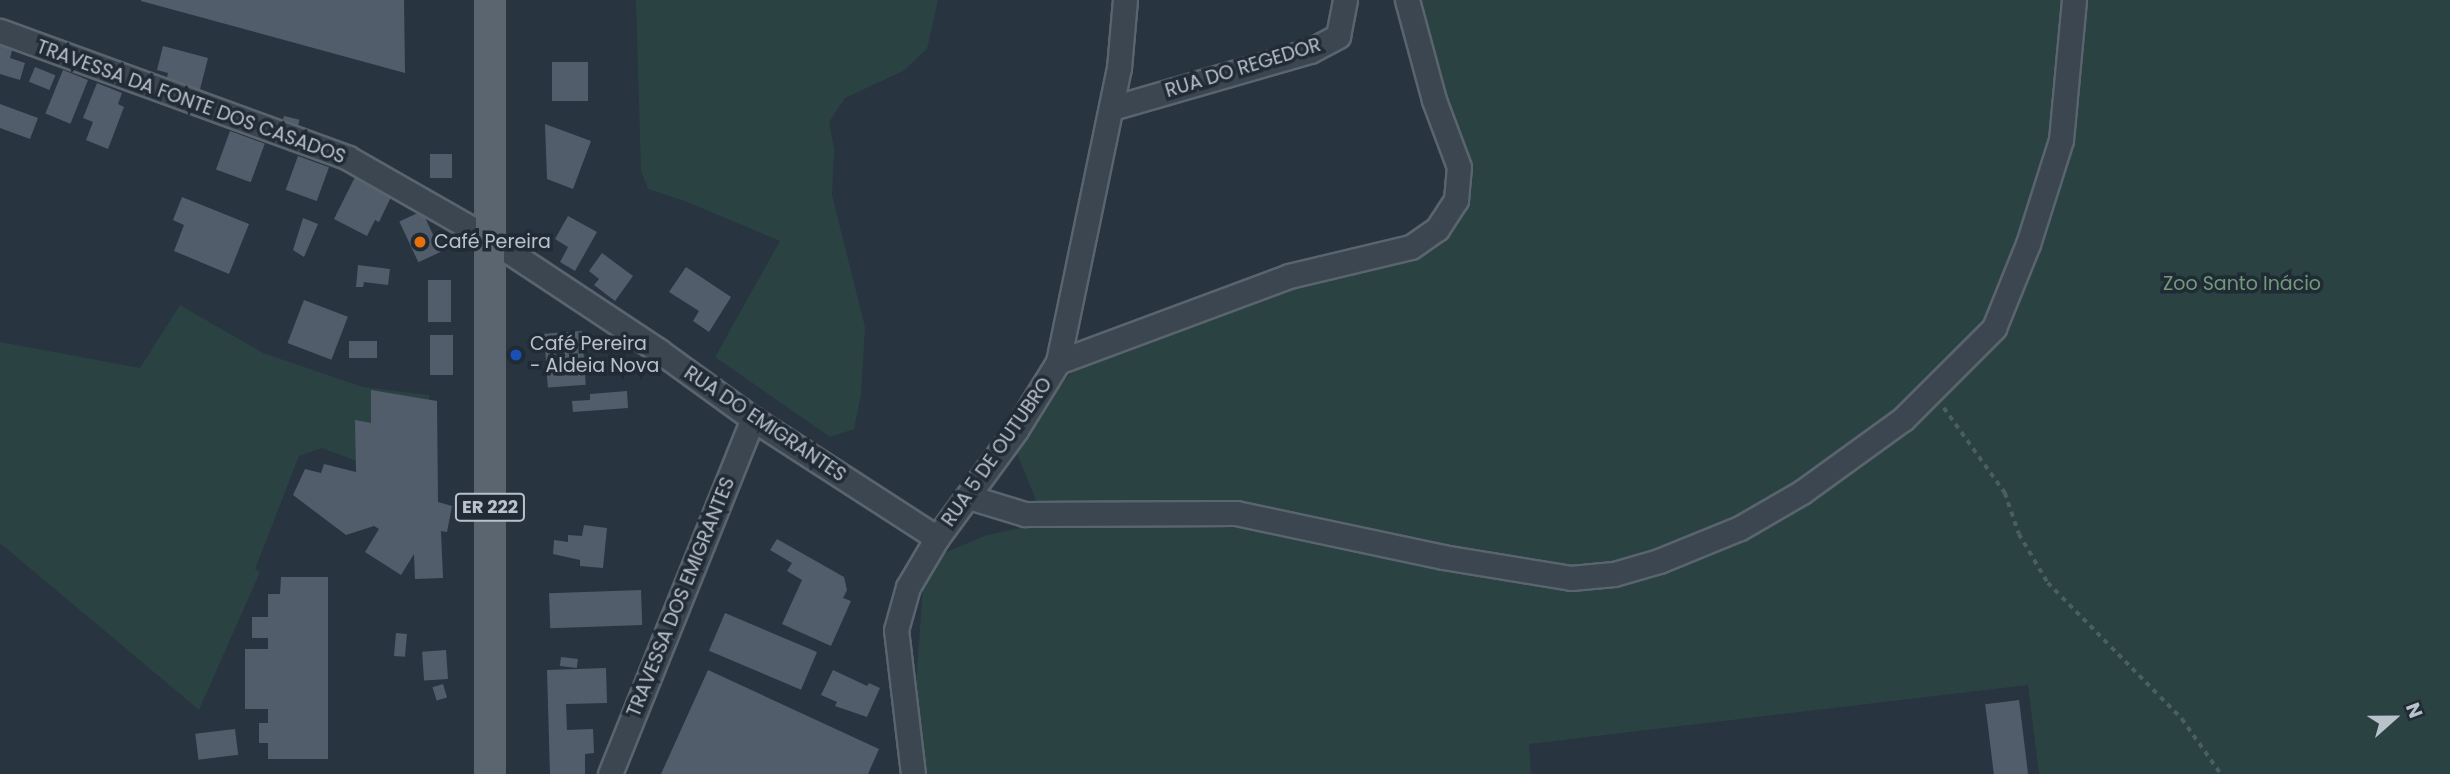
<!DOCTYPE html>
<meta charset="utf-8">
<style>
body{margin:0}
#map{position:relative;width:2450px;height:774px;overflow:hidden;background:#283440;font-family:Poppins,sans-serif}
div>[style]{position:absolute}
.green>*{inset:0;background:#2b4242}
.building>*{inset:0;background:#525d6b;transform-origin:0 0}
.path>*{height:3.5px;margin-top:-1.75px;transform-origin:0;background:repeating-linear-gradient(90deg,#4b5f60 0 5px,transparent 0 10px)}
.roads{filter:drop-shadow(2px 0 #5a646e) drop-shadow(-2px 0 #5a646e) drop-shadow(0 2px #5a646e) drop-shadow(0 -2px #5a646e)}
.minor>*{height:23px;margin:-11.5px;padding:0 11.5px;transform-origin:11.5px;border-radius:11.5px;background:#3c4650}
.major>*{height:28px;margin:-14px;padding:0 14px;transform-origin:14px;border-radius:14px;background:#5b6570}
.dots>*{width:19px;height:19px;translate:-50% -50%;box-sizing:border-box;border:4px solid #212b36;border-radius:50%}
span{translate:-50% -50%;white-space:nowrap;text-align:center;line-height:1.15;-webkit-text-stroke:7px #212b36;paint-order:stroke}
.shield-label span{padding:2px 5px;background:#212b36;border:2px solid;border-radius:5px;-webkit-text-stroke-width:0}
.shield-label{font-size:18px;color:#b9c1cb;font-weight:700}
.street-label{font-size:19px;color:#b9c1cb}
.poi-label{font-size:19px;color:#b9c1cb}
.left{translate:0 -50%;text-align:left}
.park-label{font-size:19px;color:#729a79}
.north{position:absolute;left:2359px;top:683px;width:70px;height:70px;-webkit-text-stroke:5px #212b36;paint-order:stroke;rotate:69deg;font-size:19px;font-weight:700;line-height:28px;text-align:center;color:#b9c1cb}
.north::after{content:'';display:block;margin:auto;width:24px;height:32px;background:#b9c1cb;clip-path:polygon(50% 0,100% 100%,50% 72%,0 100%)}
</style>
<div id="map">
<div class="green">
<i style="clip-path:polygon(636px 0,938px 0,927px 49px,903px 71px,845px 98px,829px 122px,834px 149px,832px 195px,865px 327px,861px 394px,854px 429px,830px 437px,715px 357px,780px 241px,685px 201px,648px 189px,641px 171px)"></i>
<i style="clip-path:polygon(1416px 0,2450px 0,2450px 774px,2039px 774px,2028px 685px,1529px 744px,1531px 774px,926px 774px,915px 698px,923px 586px,935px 557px,987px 535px,1030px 526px,1038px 505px,1013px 444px,1072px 372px,1126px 330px,1403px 240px,1438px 220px,1457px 177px)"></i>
<i style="clip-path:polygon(180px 305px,263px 353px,363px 387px,429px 395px,432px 489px,322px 448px,299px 456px,255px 569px,260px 572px,199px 710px,0 543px,0 342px,140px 368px)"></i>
</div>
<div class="building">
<i style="clip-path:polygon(141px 0,404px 0,405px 73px,141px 1px)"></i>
<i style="clip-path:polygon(0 43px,13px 47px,10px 58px,25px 63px,20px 80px,0 74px)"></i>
<i style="clip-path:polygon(163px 46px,208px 58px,198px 97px,165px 88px,168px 73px,157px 70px)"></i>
<i style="left:552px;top:62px;width:36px;height:39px"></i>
<i style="left:35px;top:67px;width:22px;height:16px;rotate:22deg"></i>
<i style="left:63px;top:70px;width:27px;height:47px;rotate:22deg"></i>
<i style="clip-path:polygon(97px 83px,122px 93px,118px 104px,124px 107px,108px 149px,86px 140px,93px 122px,83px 118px)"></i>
<i style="clip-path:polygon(0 104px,38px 118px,30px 139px,0 128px)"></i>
<i style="left:284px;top:116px;width:16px;height:12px;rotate:14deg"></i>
<i style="clip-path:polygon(545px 124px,591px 141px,573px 189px,547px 179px)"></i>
<i style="left:230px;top:131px;width:37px;height:41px;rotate:20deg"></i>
<i style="left:430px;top:154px;width:22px;height:24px"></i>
<i style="left:298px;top:156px;width:33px;height:36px;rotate:20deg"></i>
<i style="clip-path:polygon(355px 177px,392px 195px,379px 222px,375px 220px,367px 236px,334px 219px)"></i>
<i style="clip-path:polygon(182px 197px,249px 224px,229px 274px,174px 251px,184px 225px,173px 220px)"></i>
<i style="left:422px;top:211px;width:45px;height:25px;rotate:65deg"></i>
<i style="clip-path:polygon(568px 216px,597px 232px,575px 271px,560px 262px,568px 247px,555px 239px)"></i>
<i style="clip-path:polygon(303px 218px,318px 224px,304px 257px,293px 250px)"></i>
<i style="clip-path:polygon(602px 253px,633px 276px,615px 301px,594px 285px,599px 279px,589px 271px)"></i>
<i style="clip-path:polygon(358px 265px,390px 269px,388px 285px,364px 282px,363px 287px,356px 287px)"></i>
<i style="clip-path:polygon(686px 267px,731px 297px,709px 332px,693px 321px,699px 311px,669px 292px)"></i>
<i style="left:428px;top:280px;width:23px;height:42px"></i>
<i style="left:304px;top:300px;width:47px;height:46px;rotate:21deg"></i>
<i style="left:582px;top:331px;width:54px;height:38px;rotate:86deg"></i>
<i style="left:430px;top:335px;width:23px;height:40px"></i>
<i style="left:349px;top:341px;width:28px;height:17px"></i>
<i style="clip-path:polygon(371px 390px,437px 401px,438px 502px,452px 506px,447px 532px,441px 531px,443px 578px,415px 579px,414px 554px,401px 575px,365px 552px,379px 529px,374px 526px,346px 535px,293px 495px,305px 469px,321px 473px,324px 464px,356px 472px,355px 420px,371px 423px)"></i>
<i style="clip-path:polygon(627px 391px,628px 408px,573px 412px,572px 401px,590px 400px,590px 394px)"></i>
<i style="clip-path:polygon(584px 525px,607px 528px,603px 568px,580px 566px,580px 560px,553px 554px,554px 540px,568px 542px,568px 535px,582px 536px)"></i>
<i style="clip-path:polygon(777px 539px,844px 577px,847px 590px,843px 598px,851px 601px,831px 646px,782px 624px,802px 580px,787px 571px,792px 563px,770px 550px)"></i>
<i style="clip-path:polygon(281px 577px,328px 577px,328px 759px,268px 759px,268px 743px,259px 743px,259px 723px,268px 723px,268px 709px,245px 709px,245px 649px,268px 649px,268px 638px,252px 638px,252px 617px,268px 617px,268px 594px,280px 594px)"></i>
<i style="left:641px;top:590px;width:35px;height:92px;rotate:88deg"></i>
<i style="left:725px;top:613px;width:100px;height:41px;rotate:23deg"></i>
<i style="left:396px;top:633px;width:11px;height:23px;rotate:5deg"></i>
<i style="left:446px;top:650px;width:29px;height:24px;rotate:86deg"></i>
<i style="left:561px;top:657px;width:17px;height:9px;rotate:7deg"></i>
<i style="clip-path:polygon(606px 668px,607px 703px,566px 704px,567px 730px,593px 729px,594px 753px,585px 754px,585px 774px,550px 774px,547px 670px)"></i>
<i style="clip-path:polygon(708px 670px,879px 749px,868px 774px,661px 774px)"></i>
<i style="clip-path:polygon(833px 670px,867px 686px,869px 683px,880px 688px,867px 717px,835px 706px,837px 702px,821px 695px)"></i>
<i style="left:443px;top:684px;width:14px;height:11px;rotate:73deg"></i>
<i style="left:2019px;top:700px;width:75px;height:34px;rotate:83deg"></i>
<i style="left:235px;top:729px;width:26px;height:40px;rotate:83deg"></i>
</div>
<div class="path">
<i style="left:1944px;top:408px;width:105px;rotate:54.3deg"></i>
<i style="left:2005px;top:493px;width:43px;rotate:71.1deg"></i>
<i style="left:2019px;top:534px;width:57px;rotate:59.4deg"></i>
<i style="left:2048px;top:583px;width:191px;rotate:45.4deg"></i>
<i style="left:2182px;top:719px;width:67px;rotate:54.7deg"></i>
</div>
<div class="roads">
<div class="minor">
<i style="left:0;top:31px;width:370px;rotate:20deg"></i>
<i style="left:348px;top:158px;width:163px;rotate:29.7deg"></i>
<i style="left:490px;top:239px;width:203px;rotate:33.5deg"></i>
<i style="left:659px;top:351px;width:116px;rotate:35.9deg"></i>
<i style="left:753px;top:419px;width:219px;rotate:32.9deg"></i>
<i style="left:1112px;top:108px;width:206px;rotate:-16.1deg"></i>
<i style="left:1310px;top:51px;width:32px;rotate:-28deg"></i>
<i style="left:1338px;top:36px;width:37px;rotate:-79deg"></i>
<i style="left:1058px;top:362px;width:246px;rotate:-20.4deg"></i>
<i style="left:1289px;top:276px;width:125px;rotate:-13.4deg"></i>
<i style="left:1411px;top:247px;width:32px;rotate:-35deg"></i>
<i style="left:1437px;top:229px;width:35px;rotate:-57deg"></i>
<i style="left:1456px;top:200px;width:33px;rotate:-85deg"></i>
<i style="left:1459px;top:167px;width:72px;rotate:-110.5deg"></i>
<i style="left:1434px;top:100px;width:104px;rotate:-105.1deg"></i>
<i style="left:969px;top:497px;width:59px;rotate:16.9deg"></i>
<i style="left:1025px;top:514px;width:211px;rotate:-0.3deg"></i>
<i style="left:1236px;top:513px;width:212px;rotate:12deg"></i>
<i style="left:1443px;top:557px;width:130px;rotate:9.3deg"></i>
<i style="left:1571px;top:578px;width:43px;rotate:-5.3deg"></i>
<i style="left:1614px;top:574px;width:47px;rotate:-16.1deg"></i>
<i style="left:1659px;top:561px;width:87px;rotate:-22.2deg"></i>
<i style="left:1740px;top:528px;width:72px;rotate:-30.1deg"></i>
<i style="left:1802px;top:492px;width:125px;rotate:-35.9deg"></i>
<i style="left:1903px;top:419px;width:129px;rotate:-45deg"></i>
<i style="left:1994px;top:328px;width:91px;rotate:-68deg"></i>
<i style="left:2028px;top:244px;width:109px;rotate:-72.4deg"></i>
<i style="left:2061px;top:140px;width:141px;rotate:-84.7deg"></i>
<i style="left:610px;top:774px;width:383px;rotate:-68.1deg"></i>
<i style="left:913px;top:774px;width:145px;rotate:-96.7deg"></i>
<i style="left:896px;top:630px;width:45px;rotate:-74.4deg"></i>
<i style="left:908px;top:587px;width:57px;rotate:-59.4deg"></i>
<i style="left:937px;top:538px;width:134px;rotate:-53.8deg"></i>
<i style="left:1016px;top:430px;width:80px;rotate:-58.3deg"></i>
<i style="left:1058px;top:362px;width:300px;rotate:-78.3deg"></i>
<i style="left:1119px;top:68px;width:68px;rotate:-85deg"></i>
</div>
<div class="major">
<i style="left:490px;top:0;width:774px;rotate:90deg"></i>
</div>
</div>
<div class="dots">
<i style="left:420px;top:242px;background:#e8710a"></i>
<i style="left:516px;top:355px;background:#1a4fb4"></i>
</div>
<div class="shield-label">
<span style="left:490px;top:507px">ER 222</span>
</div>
<div class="street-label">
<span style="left:1243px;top:68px;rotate:-17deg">RUA DO REGEDOR</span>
<span style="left:191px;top:102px;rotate:20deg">TRAVESSA DA FONTE DOS CASADOS</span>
<span style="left:765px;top:424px;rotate:34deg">RUA DO EMIGRANTES</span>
<span style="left:997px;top:452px;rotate:-55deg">RUA 5 DE OUTUBRO</span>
<span style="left:681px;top:597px;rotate:-68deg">TRAVESSA DOS EMIGRANTES</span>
</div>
<div class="poi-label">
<span class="left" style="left:434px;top:242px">Café Pereira</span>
<span class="left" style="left:530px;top:355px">Café Pereira<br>- Aldeia Nova</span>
</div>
<div class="park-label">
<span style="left:2242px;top:284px">Zoo Santo Inácio</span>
</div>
<div class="north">N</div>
</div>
